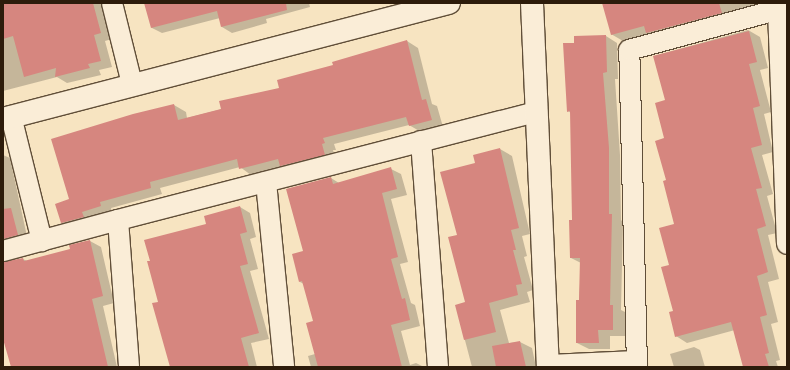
<!DOCTYPE html>
<style>
body{margin:0}
#map{position:relative;width:790px;height:370px;overflow:hidden;background:#f7e4c1;font-family:Alegreya,serif}
div>[style]{position:absolute}
.shadow>*{inset:0;background:#0003}
.building>*{inset:0;background:#d6867f}
.roads{filter:drop-shadow(1px 0 #604e38) drop-shadow(-1px 0 #604e38) drop-shadow(0 1px #604e38) drop-shadow(0 -1px #604e38)}
.street>*{height:20px;margin:-10px;padding:0 10px;transform-origin:10px;border-radius:10px;background:#faedd7}
.secondary>*{height:22px;margin:-11px;padding:0 11px;transform-origin:11px;border-radius:11px;background:#faedd7}
span{translate:-50% -50%;white-space:nowrap;text-align:center;line-height:1.15;-webkit-text-stroke:3px #faedd7;paint-order:stroke}
.frame{position:absolute;inset:0;border:4px solid #2d1c0b;pointer-events:none}
</style>
<div id="map">
<div class="shadow">
<i style="clip-path:polygon(106px 3px,112px 39px,105px 41px,112px 67px,99px 70px,101px 75px,67px 83px,57px 77px,3px 91px,3px 4px)"></i>
<i style="clip-path:polygon(145px 3px,309px 3px,310px 7px,266px 19px,267px 23px,232px 33px,222px 27px,220px 18px,162px 33px,152px 28px)"></i>
<i style="clip-path:polygon(615px 3px,768px 3px,659px 39px,649px 34px,623px 41px,611px 34px)"></i>
<i style="clip-path:polygon(748px 30px,760px 37px,768px 68px,760px 70px,771px 112px,764px 114px,773px 152px,762px 155px,773px 194px,767px 196px,777px 233px,768px 235px,779px 279px,768px 282px,778px 322px,771px 324px,780px 360px,776px 361px,778px 367px,744px 367px,735px 330px,687px 343px,676px 336px,670px 265px,675px 225px,667px 181px,666px 101px,654px 56px)"></i>
<i style="clip-path:polygon(606px 36px,617px 43px,618px 79px,615px 79px,620px 155px,621px 220px,623px 222px,621px 310px,625px 312px,625px 336px,610px 336px,610px 349px,589px 349px,577px 343px,581px 263px,571px 258px,573px 221px,571px 113px,568px 111px,575px 44px)"></i>
<i style="clip-path:polygon(407px 41px,418px 48px,432px 104px,437px 106px,443px 127px,421px 132px,409px 125px,334px 144px,336px 150px,333px 150px,336px 161px,292px 172px,283px 167px,251px 175px,240px 167px,160px 188px,162px 194px,111px 208px,112px 212px,74px 229px,62px 223px,70px 200px,174px 105px,186px 112px,187px 118px,222px 109px,280px 89px,334px 66px)"></i>
<i style="clip-path:polygon(500px 149px,512px 156px,530px 234px,522px 236px,527px 256px,524px 257px,533px 290px,527px 292px,530px 302px,500px 310px,509px 343px,520px 342px,532px 348px,536px 367px,472px 367px,456px 306px,467px 303px,458px 236px,477px 163px,475px 156px)"></i>
<i style="clip-path:polygon(3px 155px,10px 158px,28px 241px,3px 259px)"></i>
<i style="clip-path:polygon(391px 169px,401px 174px,407px 195px,391px 199px,408px 262px,400px 264px,411px 303px,415px 305px,420px 326px,401px 331px,410px 365px,416px 363px,424px 367px,311px 367px,308px 356px,315px 354px,314px 322px,304px 284px,300px 282px,305px 252px,331px 178px,339px 183px)"></i>
<i style="clip-path:polygon(240px 207px,250px 213px,256px 237px,250px 239px,258px 269px,250px 271px,269px 339px,251px 343px,257px 367px,171px 367px,159px 302px,207px 224px)"></i>
<i style="clip-path:polygon(90px 241px,101px 247px,114px 303px,103px 306px,117px 367px,12px 367px,3px 337px,3px 261px,4px 263px,23px 259px,27px 261px,71px 250px)"></i>
<i style="clip-path:polygon(694px 347px,700px 350px,705px 367px,674px 367px,670px 354px)"></i>
</div>
<div class="building">
<i style="clip-path:polygon(3px 3px,93px 3px,101px 33px,94px 35px,101px 61px,88px 64px,90px 68px,55px 77px,56px 68px,24px 77px,13px 36px,3px 39px)"></i>
<i style="clip-path:polygon(144px 3px,286px 3px,287px 10px,221px 27px,217px 11px,151px 28px)"></i>
<i style="clip-path:polygon(602px 3px,719px 3px,722px 13px,646px 33px,644px 26px,611px 35px)"></i>
<i style="clip-path:polygon(749px 31px,757px 62px,749px 64px,760px 106px,753px 108px,762px 145px,751px 148px,762px 188px,756px 189px,766px 226px,757px 229px,768px 272px,757px 276px,767px 315px,760px 317px,769px 353px,765px 354px,769px 367px,743px 367px,731px 322px,675px 337px,669px 312px,673px 311px,661px 267px,669px 265px,659px 228px,674px 224px,663px 181px,666px 180px,655px 141px,664px 138px,655px 103px,665px 100px,653px 56px)"></i>
<i style="clip-path:polygon(606px 35px,607px 72px,603px 73px,609px 148px,609px 214px,612px 214px,610px 305px,613px 305px,613px 330px,598px 330px,599px 343px,576px 343px,576px 300px,579px 300px,580px 258px,570px 258px,569px 220px,572px 220px,570px 111px,567px 112px,563px 43px,574px 43px,574px 36px)"></i>
<i style="clip-path:polygon(407px 40px,422px 100px,426px 99px,432px 120px,409px 126px,406px 117px,323px 138px,325px 143px,322px 144px,325px 155px,280px 166px,278px 159px,239px 169px,237px 159px,150px 182px,151px 188px,100px 202px,101px 206px,82px 212px,84px 217px,61px 223px,55px 204px,69px 199px,51px 139px,133px 114px,174px 104px,178px 120px,221px 109px,219px 101px,279px 88px,277px 80px,333px 65px,332px 62px)"></i>
<i style="clip-path:polygon(500px 148px,519px 228px,511px 230px,516px 250px,513px 250px,522px 284px,516px 285px,518px 295px,489px 303px,496px 332px,464px 340px,455px 305px,465px 302px,448px 237px,457px 235px,440px 172px,475px 163px,473px 155px)"></i>
<i style="clip-path:polygon(391px 167px,397px 189px,382px 193px,398px 257px,391px 259px,402px 299px,405px 298px,410px 320px,391px 325px,402px 367px,318px 367px,306px 323px,313px 321px,302px 281px,299px 282px,292px 254px,303px 251px,286px 189px,331px 177px,333px 184px)"></i>
<i style="clip-path:polygon(240px 206px,247px 232px,240px 234px,248px 264px,240px 266px,259px 333px,241px 338px,249px 367px,170px 367px,152px 303px,158px 302px,147px 261px,150px 261px,144px 240px,206px 224px,204px 216px)"></i>
<i style="clip-path:polygon(11px 208px,18px 235px,3px 239px,3px 209px)"></i>
<i style="clip-path:polygon(90px 240px,103px 296px,92px 299px,108px 367px,11px 367px,3px 339px,3px 262px,23px 258px,24px 261px,70px 249px,69px 245px)"></i>
<i style="clip-path:polygon(520px 341px,526px 367px,496px 367px,492px 346px)"></i>
</div>
<div class="roads">
<div class="street">
<i style="left:112px;top:3px;width:83px;rotate:76.1deg"></i>
<i style="left:778px;top:10px;width:234px;rotate:87.8deg"></i>
<i style="left:11px;top:116px;width:129px;rotate:76.1deg"></i>
<i style="left:421px;top:141px;width:227px;rotate:85.7deg"></i>
<i style="left:266px;top:182px;width:186px;rotate:84.4deg"></i>
<i style="left:118px;top:220px;width:147px;rotate:85.7deg"></i>
<i style="left:3px;top:251px;width:119px;rotate:-15.1deg"></i>
<i style="left:118px;top:220px;width:433px;rotate:-14.5deg"></i>
<i style="left:548px;top:365px;width:89px;rotate:-2.6deg"></i>
<i style="left:637px;top:367px;width:317px;rotate:-91.4deg"></i>
<i style="left:629px;top:50px;width:164px;rotate:-15.2deg"></i>
</div>
<div class="secondary">
<i style="left:532px;top:3px;width:364px;rotate:87.5deg"></i>
<i style="left:3px;top:119px;width:461px;rotate:-14.6deg"></i>
</div>
</div>
<div class="frame"></div>
</div>
